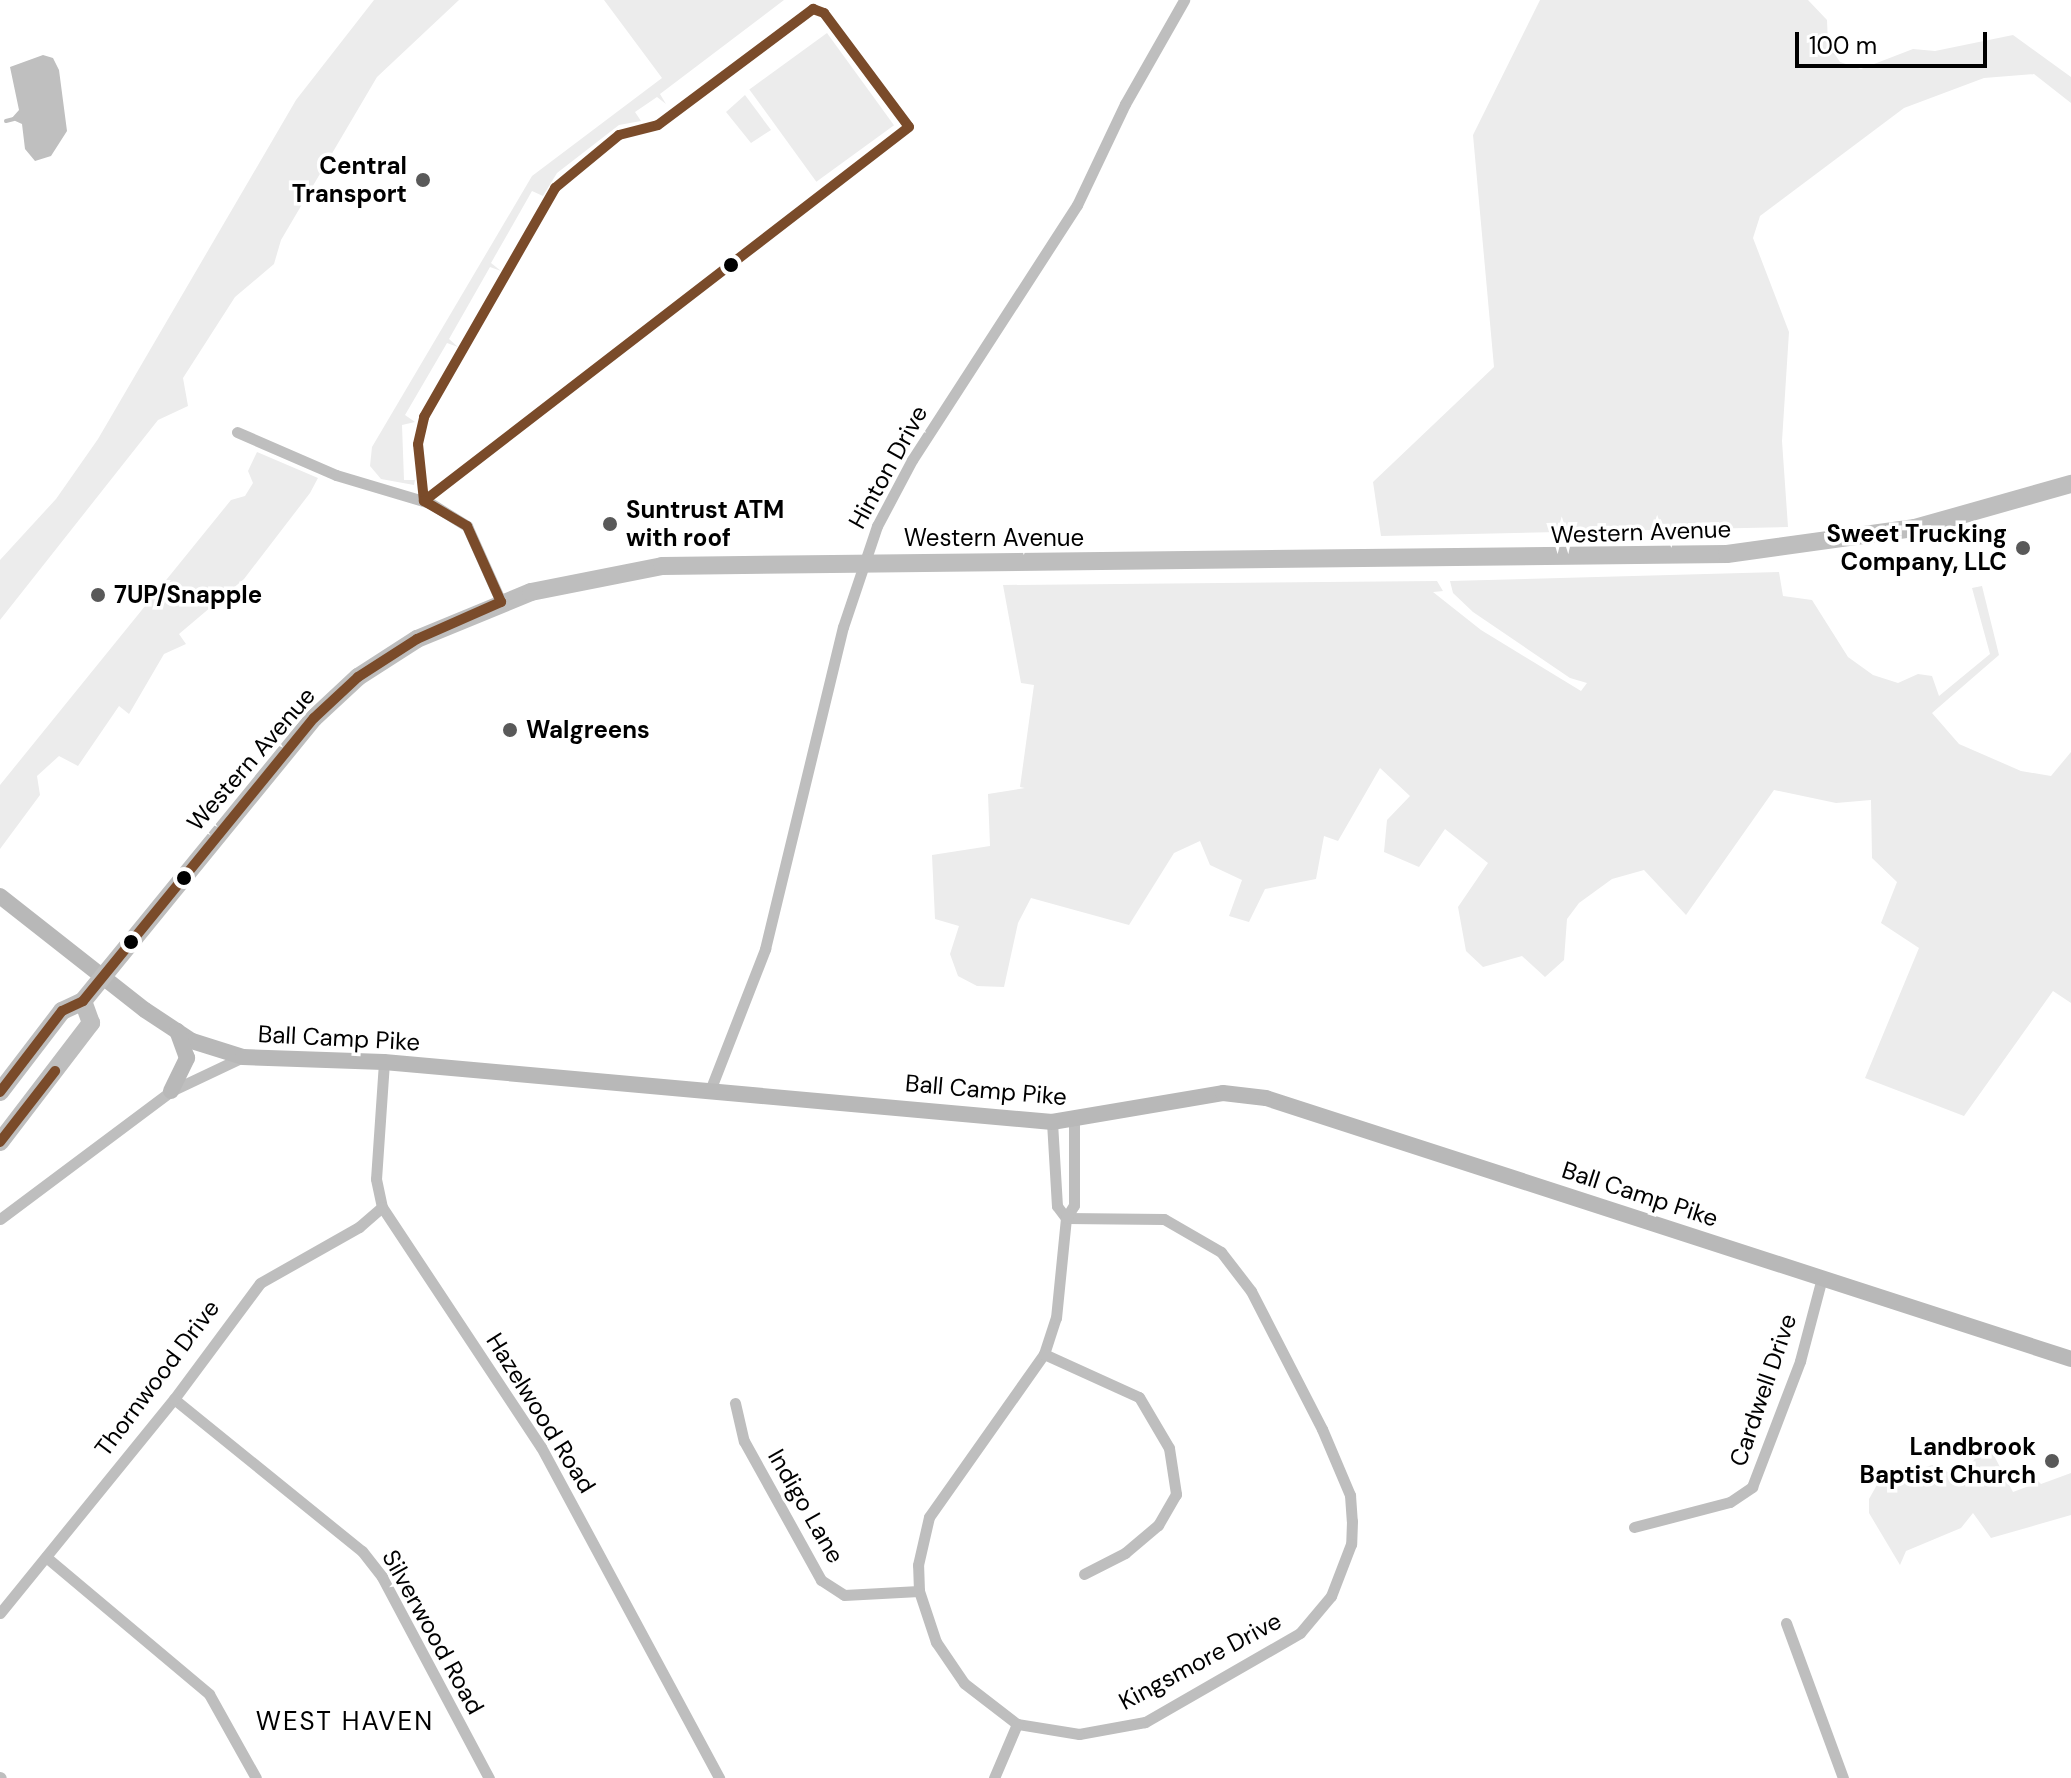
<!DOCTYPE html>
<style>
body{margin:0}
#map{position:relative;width:2071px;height:1778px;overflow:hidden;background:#fff;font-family:"DM Sans",sans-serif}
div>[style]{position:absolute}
.green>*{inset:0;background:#ececec;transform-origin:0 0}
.water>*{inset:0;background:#bfbfbf}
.stream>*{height:4px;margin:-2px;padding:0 2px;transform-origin:2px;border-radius:2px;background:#bfbfbf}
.street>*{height:11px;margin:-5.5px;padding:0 5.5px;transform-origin:5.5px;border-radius:5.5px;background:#bebebe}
.secondary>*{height:16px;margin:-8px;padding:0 8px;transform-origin:8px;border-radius:8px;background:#b8b8b8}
.primary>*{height:18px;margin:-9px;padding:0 9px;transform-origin:9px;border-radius:9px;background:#bebebe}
.bus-1>*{height:10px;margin:-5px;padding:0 5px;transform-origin:5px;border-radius:5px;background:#7a4b2a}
.dots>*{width:22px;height:22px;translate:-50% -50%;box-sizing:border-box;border:4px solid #fff;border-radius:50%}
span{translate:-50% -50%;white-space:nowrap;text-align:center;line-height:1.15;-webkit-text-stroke:7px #fff;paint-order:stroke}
.poi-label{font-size:24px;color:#000;font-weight:700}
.right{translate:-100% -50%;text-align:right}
.left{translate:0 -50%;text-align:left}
.street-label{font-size:24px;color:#000}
.neighbourhood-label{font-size:26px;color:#000;letter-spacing:2px}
.scale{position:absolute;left:1795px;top:32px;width:192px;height:36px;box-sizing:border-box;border:4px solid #000;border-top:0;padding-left:10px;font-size:24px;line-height:28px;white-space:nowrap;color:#000;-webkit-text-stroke:6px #fff;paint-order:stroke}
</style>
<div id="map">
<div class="green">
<i style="clip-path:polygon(374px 0,459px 0,377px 77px,281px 240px,274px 264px,235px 297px,183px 378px,188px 406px,158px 420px,0 620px,0 560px,56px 499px,98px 439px,296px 100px)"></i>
<i style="clip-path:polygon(604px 0,784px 0,660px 94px,666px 104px,657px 97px,635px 112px,641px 121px,619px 125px,557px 173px,543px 196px,532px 191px,491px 263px,501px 271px,490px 267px,449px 339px,458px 347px,447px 343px,405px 415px,415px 422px,402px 425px,404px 480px,415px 480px,414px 485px,381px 479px,370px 466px,372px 447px,532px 176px,662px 78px)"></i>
<i style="clip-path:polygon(1540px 0,1808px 0,1827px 20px,1828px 44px,1840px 62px,1861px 69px,1913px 49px,1935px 51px,2013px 35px,2071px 77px,2071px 103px,2034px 74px,1984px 78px,1904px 108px,1760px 216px,1753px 238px,1789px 332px,1782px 441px,1788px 527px,1381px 536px,1373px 482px,1494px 367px,1473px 135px)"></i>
<i style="left:827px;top:33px;width:114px;height:96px;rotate:54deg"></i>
<i style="clip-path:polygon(745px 95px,771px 130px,751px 143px,726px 112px)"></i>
<i style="clip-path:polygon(257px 452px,318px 478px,310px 493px,244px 579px,179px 634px,186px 644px,164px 654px,129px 714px,119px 706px,78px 766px,59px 756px,37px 776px,40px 795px,0 849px,0 785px,231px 500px,245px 496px,253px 483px,248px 471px)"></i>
<i style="clip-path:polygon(1779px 572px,1783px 596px,1812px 600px,1848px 657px,1873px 675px,1898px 683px,1918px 674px,1932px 676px,1939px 696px,1990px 654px,1972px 588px,1982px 586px,1999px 655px,1932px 713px,1959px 744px,2021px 771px,2051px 776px,2071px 752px,2071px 1003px,2053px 991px,1964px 1116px,1865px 1078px,1919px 948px,1881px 923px,1897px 882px,1872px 858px,1871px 800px,1836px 803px,1774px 790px,1686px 915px,1644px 870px,1612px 879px,1579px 903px,1567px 919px,1564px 960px,1545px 977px,1522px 956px,1483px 967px,1466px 951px,1458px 907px,1488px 863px,1445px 829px,1419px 867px,1384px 852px,1387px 820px,1410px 796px,1380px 768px,1338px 841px,1324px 836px,1316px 879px,1265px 889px,1249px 922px,1229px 916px,1242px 880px,1210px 865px,1200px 841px,1174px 853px,1129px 925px,1031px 898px,1018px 923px,1004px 987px,977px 986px,958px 976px,950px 954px,959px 926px,935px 919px,932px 855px,990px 846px,988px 794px,1025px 788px,1020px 787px,1034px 685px,1021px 683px,1003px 585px,1437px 581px,1443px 591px,1433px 592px,1481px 630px,1581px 691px,1587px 683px,1570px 678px,1473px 612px,1453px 593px,1450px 581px)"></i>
<i style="clip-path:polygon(1988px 1444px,2013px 1492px,2029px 1486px,2023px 1477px,2031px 1474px,2041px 1484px,2071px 1473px,2071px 1515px,1991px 1538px,1973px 1513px,1961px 1528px,1906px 1551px,1900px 1565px,1869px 1513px,1869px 1499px,1878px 1483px,1932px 1465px,1959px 1477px)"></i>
</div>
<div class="water">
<i style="clip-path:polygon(43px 55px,53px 58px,59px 70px,67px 131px,51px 156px,35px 161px,25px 149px,22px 124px,11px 119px,19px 110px,10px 67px)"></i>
</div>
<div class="stream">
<i style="left:6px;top:121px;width:8px;rotate:-14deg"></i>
</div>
<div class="street">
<i style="left:237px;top:432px;width:108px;rotate:23.5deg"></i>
<i style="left:336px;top:475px;width:98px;rotate:16.6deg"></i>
<i style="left:430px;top:503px;width:44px;rotate:31.9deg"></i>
<i style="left:467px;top:526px;width:83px;rotate:65.9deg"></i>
<i style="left:384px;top:1062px;width:117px;rotate:93.9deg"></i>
<i style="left:376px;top:1179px;width:29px;rotate:78deg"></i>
<i style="left:382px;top:1207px;width:288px;rotate:56.5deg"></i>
<i style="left:541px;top:1447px;width:376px;rotate:61.7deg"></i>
<i style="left:709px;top:1093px;width:155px;rotate:-68.7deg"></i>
<i style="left:765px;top:949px;width:331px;rotate:-76.4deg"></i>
<i style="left:843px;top:627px;width:107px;rotate:-71.4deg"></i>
<i style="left:877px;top:526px;width:75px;rotate:-62.1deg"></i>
<i style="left:912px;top:460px;width:304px;rotate:-57.1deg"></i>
<i style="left:1077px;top:205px;width:112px;rotate:-64.6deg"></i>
<i style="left:1125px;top:104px;width:120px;rotate:-60.4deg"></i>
<i style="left:1052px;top:1122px;width:84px;rotate:86.6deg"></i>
<i style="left:1057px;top:1206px;width:15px;rotate:53deg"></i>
<i style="left:1066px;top:1218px;width:98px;rotate:0.6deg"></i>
<i style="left:1164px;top:1219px;width:66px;rotate:30.1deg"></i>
<i style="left:1221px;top:1252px;width:49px;rotate:52.4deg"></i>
<i style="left:1251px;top:1291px;width:155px;rotate:62.8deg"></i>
<i style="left:1322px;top:1429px;width:72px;rotate:67deg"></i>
<i style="left:1350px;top:1495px;width:26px;rotate:86deg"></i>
<i style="left:1352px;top:1521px;width:23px;rotate:92deg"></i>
<i style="left:1351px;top:1544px;width:56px;rotate:111deg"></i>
<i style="left:1331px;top:1596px;width:48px;rotate:130deg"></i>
<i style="left:1300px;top:1633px;width:179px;rotate:150.1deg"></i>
<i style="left:1145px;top:1722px;width:67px;rotate:169.7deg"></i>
<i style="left:1079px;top:1734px;width:63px;rotate:-170.8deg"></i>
<i style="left:1017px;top:1724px;width:67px;rotate:-142.3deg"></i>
<i style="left:964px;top:1683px;width:50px;rotate:-124.3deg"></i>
<i style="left:936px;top:1642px;width:54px;rotate:-108.4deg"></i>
<i style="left:919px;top:1591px;width:26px;rotate:-92deg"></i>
<i style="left:918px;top:1565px;width:49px;rotate:-77.1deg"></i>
<i style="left:929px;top:1517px;width:199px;rotate:-54.8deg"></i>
<i style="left:1044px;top:1354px;width:38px;rotate:-72deg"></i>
<i style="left:1056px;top:1318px;width:100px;rotate:-84.3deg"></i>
<i style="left:1066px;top:1218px;width:15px;rotate:-58deg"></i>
<i style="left:1074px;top:1205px;width:83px;rotate:-90deg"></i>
<i style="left:0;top:1219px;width:214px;rotate:-36.8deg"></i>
<i style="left:171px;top:1091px;width:80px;rotate:-25.3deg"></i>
<i style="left:1044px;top:1354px;width:104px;rotate:24.4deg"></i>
<i style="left:1139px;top:1397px;width:59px;rotate:59.5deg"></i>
<i style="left:1169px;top:1448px;width:47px;rotate:81.3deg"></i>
<i style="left:1176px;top:1494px;width:36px;rotate:120deg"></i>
<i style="left:1158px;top:1525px;width:43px;rotate:139.7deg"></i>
<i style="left:1125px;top:1553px;width:46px;rotate:152.9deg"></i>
<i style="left:174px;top:1399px;width:242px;rotate:39deg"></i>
<i style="left:362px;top:1551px;width:33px;rotate:52deg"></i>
<i style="left:382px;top:1577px;width:228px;rotate:62deg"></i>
<i style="left:735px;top:1403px;width:39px;rotate:77deg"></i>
<i style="left:744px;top:1441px;width:159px;rotate:61deg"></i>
<i style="left:821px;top:1580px;width:27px;rotate:33deg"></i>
<i style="left:844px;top:1595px;width:75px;rotate:-3.1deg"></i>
<i style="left:1634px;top:1527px;width:99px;rotate:-14.6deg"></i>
<i style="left:1730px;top:1502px;width:27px;rotate:-34deg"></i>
<i style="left:1752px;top:1487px;width:135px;rotate:-69.1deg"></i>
<i style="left:1800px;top:1361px;width:86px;rotate:-75.2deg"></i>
<i style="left:46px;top:1557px;width:213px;rotate:40deg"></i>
<i style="left:209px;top:1694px;width:96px;rotate:60.8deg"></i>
<i style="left:0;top:1613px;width:276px;rotate:-50.9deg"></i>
<i style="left:174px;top:1399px;width:144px;rotate:-53.4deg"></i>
<i style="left:260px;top:1283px;width:114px;rotate:-29.5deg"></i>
<i style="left:359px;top:1227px;width:30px;rotate:-41deg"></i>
<i style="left:1786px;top:1623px;width:165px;rotate:69.8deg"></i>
<i style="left:0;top:1777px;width:1px;rotate:45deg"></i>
<i style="left:994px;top:1778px;width:59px;rotate:-66.9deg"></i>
</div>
<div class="secondary">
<i style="left:0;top:896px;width:184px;rotate:38.2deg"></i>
<i style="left:145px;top:1010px;width:56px;rotate:33.4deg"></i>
<i style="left:192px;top:1041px;width:53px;rotate:17.4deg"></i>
<i style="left:243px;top:1057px;width:141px;rotate:2deg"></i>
<i style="left:384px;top:1062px;width:671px;rotate:5.13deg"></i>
<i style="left:1052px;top:1122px;width:173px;rotate:-9.6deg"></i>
<i style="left:1223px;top:1093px;width:43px;rotate:6.6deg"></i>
<i style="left:1266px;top:1098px;width:846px;rotate:17.96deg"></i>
<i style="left:171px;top:1091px;width:37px;rotate:-64deg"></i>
<i style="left:187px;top:1058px;width:29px;rotate:-110deg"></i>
</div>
<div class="primary">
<i style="left:0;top:1092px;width:102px;rotate:-52.6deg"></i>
<i style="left:62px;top:1011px;width:23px;rotate:-25deg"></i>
<i style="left:83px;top:1001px;width:365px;rotate:-50.8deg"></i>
<i style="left:314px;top:718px;width:60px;rotate:-43deg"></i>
<i style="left:358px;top:677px;width:70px;rotate:-32.8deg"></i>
<i style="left:417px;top:639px;width:123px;rotate:-22.4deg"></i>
<i style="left:531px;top:592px;width:134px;rotate:-11.2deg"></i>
<i style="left:662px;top:566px;width:1065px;rotate:-0.65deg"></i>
<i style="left:1727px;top:554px;width:190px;rotate:-7.9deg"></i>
<i style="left:1915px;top:528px;width:162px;rotate:-15.8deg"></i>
<i style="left:0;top:1142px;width:150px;rotate:-52.6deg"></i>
<i style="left:91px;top:1023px;width:23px;rotate:-110deg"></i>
</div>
<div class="bus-1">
<i style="left:813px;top:9px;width:12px;rotate:20deg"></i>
<i style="left:824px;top:13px;width:142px;rotate:53.3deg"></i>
<i style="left:909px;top:127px;width:612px;rotate:142.36deg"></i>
<i style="left:424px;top:501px;width:57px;rotate:-96deg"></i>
<i style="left:418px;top:444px;width:28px;rotate:-77deg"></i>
<i style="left:424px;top:417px;width:264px;rotate:-60.2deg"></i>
<i style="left:555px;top:188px;width:83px;rotate:-39.6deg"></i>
<i style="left:619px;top:135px;width:40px;rotate:-14.4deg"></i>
<i style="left:658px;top:125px;width:194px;rotate:-36.8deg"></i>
<i style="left:0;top:1092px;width:102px;rotate:-52.6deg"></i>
<i style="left:62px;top:1011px;width:23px;rotate:-25deg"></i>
<i style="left:83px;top:1001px;width:365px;rotate:-50.8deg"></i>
<i style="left:314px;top:718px;width:60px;rotate:-43deg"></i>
<i style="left:358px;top:677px;width:70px;rotate:-32.8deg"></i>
<i style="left:417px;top:639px;width:92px;rotate:-23.8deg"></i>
<i style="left:501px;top:602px;width:83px;rotate:-114.1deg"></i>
<i style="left:467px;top:526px;width:50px;rotate:-149.8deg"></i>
<i style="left:0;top:1142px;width:90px;rotate:-52.2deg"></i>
</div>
<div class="dots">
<i style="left:423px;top:180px;background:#595959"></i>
<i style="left:731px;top:265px;background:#000"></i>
<i style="left:610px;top:524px;background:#595959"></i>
<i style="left:2023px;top:548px;background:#595959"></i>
<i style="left:98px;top:595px;background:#595959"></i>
<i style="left:510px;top:730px;background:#595959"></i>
<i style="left:184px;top:878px;background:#000"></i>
<i style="left:131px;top:942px;background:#000"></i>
<i style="left:2052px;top:1461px;background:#595959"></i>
</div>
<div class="poi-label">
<span class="right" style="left:407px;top:180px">Central<br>Transport</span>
<span class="left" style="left:626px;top:524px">Suntrust ATM<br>with roof</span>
<span class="right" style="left:2007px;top:548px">Sweet Trucking<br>Company, LLC</span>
<span class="left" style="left:114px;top:595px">7UP/Snapple</span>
<span class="left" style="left:526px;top:730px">Walgreens</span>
<span class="right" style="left:2036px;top:1461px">Landbrook<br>Baptist Church</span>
</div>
<div class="street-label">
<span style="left:888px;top:467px;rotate:-61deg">Hinton Drive</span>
<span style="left:1641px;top:532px;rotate:-2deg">Western Avenue</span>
<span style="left:994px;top:538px">Western Avenue</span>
<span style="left:251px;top:759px;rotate:-49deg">Western Avenue</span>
<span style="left:339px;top:1038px;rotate:3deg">Ball Camp Pike</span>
<span style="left:986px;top:1090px;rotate:5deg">Ball Camp Pike</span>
<span style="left:1640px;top:1194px;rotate:18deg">Ball Camp Pike</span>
<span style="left:157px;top:1378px;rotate:-53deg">Thornwood Drive</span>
<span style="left:1763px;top:1390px;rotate:-71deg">Cardwell Drive</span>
<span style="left:541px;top:1413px;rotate:58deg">Hazelwood Road</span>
<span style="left:806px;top:1506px;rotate:60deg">Indigo Lane</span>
<span style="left:433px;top:1632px;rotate:61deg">Silverwood Road</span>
<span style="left:1200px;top:1661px;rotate:-28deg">Kingsmore Drive</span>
</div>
<div class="neighbourhood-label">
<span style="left:345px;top:1722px">WEST HAVEN</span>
</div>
<div class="scale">100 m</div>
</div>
